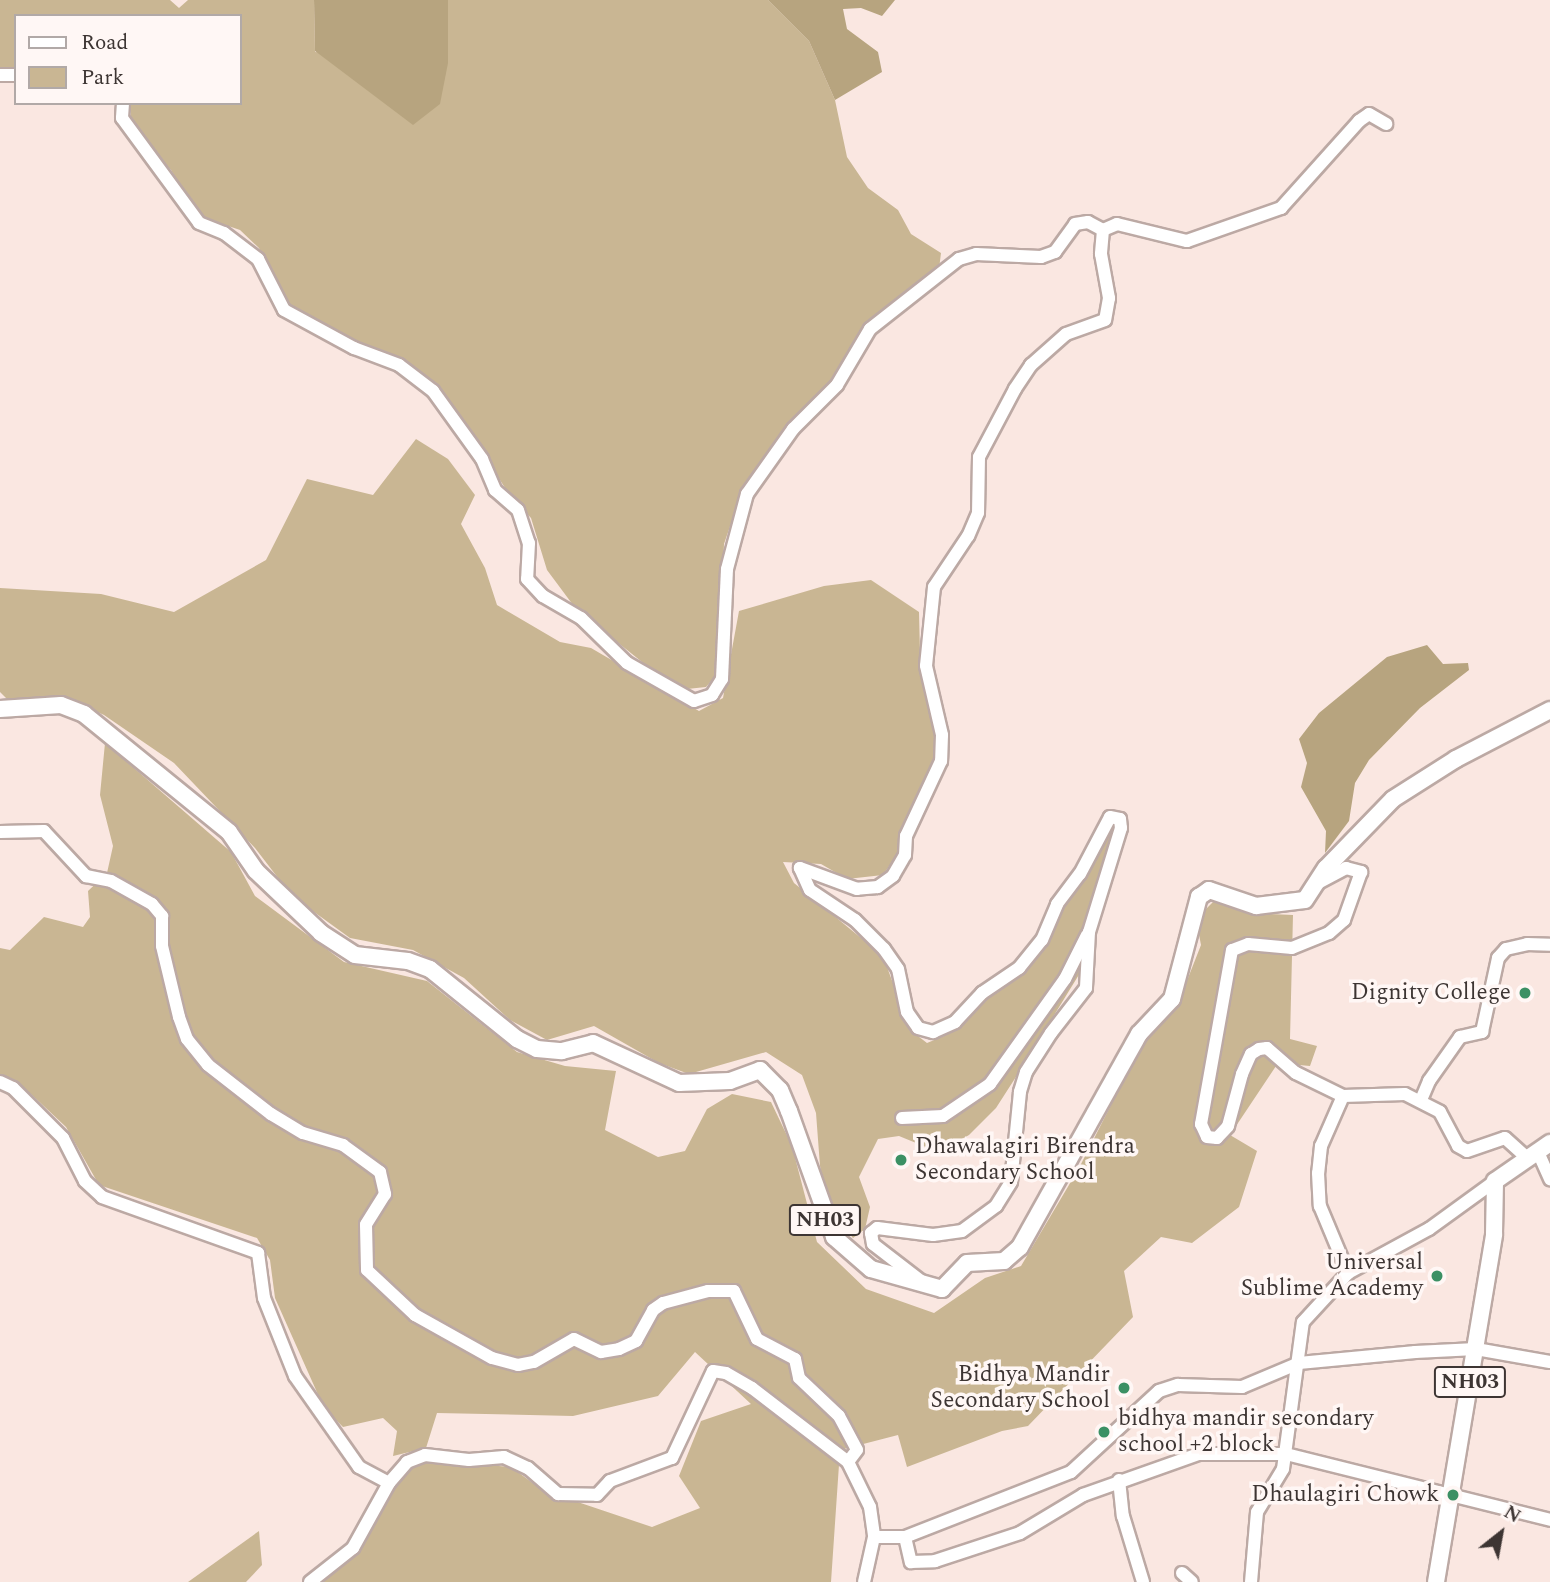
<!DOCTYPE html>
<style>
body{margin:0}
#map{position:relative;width:1550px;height:1582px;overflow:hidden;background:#fae7e1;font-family:Spectral,serif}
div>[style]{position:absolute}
.green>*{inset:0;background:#c9b693}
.forest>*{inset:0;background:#b7a47f}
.roads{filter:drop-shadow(2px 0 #bca9a4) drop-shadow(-2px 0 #bca9a4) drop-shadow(0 2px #bca9a4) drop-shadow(0 -2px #bca9a4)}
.minor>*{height:12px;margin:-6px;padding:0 6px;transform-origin:6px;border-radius:6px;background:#fff}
.major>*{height:16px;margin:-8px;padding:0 8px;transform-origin:8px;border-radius:8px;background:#fff}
.dots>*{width:19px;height:19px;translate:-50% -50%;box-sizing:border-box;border:4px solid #fff7f5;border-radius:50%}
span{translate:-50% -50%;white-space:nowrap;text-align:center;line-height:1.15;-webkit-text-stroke:7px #fff7f5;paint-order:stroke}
.shield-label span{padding:2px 5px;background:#fff7f5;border:2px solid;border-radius:5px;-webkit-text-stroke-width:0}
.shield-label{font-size:21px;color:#3d3533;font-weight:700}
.poi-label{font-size:23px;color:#3d3533}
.right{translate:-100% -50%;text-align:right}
.left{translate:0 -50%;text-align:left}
.legend{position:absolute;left:14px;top:14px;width:228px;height:91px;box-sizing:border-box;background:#fff7f5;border:2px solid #b1a9a7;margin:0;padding:9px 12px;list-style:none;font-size:21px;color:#3d3533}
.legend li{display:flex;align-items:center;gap:14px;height:35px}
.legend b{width:35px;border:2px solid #b1a9a7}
.north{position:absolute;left:1466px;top:1498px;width:70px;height:70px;-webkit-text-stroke:5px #fff7f5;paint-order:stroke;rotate:31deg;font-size:19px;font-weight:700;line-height:28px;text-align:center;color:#3d3533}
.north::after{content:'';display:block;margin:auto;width:24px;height:32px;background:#3d3533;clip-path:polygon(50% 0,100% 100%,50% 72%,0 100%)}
</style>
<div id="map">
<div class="green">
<i style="clip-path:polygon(0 0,170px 0,179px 8px,188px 0,314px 0,315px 52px,448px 63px,448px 0,768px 0,809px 41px,835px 100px,847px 157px,868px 188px,898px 210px,911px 234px,941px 253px,939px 269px,876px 315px,832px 382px,788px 424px,740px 497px,724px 544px,719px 672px,706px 687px,687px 689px,652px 670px,576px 609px,547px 570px,531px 518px,511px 497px,450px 403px,426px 378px,284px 304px,259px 248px,240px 230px,199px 216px,171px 170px,145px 142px,131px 122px,130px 103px,240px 103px,240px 16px,16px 16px,16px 69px,0 70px)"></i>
<i style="clip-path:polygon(416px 439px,448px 459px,475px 495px,461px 524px,485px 568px,497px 605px,560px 642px,591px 648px,699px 711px,723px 698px,739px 611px,824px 586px,871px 580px,919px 612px,920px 653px,938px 734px,937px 756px,914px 800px,896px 856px,883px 875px,847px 879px,821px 864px,783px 862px,794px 883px,883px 956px,910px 1030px,927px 1043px,944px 1036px,968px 1015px,1054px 921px,1114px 826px,1092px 900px,1080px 973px,1021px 1069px,996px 1108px,969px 1135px,938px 1152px,899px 1136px,878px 1139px,859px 1177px,870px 1207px,865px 1229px,853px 1238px,829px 1208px,820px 1166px,816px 1113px,802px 1075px,766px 1052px,689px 1074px,659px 1063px,594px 1026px,547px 1040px,510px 1020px,464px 978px,413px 950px,350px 938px,292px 896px,255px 848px,174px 763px,104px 715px,63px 696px,8px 700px,0 692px,0 588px,101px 594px,174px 612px,266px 560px,307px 479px,373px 495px)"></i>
<i style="clip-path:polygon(105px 743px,231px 852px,255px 896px,344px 962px,427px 981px,517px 1052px,565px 1066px,616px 1071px,605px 1130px,658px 1157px,685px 1151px,707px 1109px,732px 1094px,771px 1102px,792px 1146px,817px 1242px,866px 1289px,934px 1313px,985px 1278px,1021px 1266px,1079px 1168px,1142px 1044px,1177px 1006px,1201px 945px,1196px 919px,1218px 897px,1247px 913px,1293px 915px,1290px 1039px,1317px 1046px,1310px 1066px,1278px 1063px,1230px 1135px,1257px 1151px,1239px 1207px,1192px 1243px,1161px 1237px,1124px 1271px,1133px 1317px,1028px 1426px,1002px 1431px,907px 1467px,898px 1435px,840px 1450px,831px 1582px,307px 1582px,352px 1547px,379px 1493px,410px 1469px,432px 1460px,511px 1467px,542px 1490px,652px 1527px,700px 1508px,679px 1476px,701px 1421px,751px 1404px,695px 1352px,658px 1396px,573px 1416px,437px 1413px,426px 1448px,393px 1456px,397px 1431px,383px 1418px,343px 1427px,324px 1408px,275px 1298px,270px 1260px,257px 1238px,99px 1185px,66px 1127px,31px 1094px,0 1077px,0 948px,10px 950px,44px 917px,83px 927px,90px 917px,88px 891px,107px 873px,113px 846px,100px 795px)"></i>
<i style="clip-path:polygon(259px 1531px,262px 1565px,246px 1582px,188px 1582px)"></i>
</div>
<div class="forest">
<i style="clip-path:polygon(314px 0,448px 0,448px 63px,440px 104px,413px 125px,315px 51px)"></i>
<i style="clip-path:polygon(768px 0,895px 0,882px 16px,861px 8px,843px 9px,847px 29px,878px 52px,882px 72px,835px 100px,809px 41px)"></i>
<i style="clip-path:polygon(1427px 645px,1443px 664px,1468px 663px,1469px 670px,1420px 708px,1369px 760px,1355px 783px,1349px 821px,1325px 853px,1326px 831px,1301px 787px,1307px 763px,1299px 739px,1319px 713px,1387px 657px)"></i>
</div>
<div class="roads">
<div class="minor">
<i style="left:0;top:75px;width:16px"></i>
<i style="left:123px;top:103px;width:15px;rotate:94deg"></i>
<i style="left:122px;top:118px;width:130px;rotate:53.7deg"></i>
<i style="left:199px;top:223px;width:27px;rotate:22deg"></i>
<i style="left:224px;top:233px;width:43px;rotate:37.4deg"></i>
<i style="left:258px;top:259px;width:57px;rotate:63deg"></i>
<i style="left:284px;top:310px;width:80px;rotate:28.5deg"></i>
<i style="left:354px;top:348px;width:48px;rotate:20.7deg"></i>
<i style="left:399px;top:365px;width:43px;rotate:37.4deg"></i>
<i style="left:433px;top:391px;width:84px;rotate:54.2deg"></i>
<i style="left:482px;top:459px;width:34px;rotate:67deg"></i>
<i style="left:495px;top:490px;width:30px;rotate:41deg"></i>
<i style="left:518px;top:510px;width:35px;rotate:72deg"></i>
<i style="left:529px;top:543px;width:36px;rotate:93deg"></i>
<i style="left:527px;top:579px;width:23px;rotate:47deg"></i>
<i style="left:543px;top:596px;width:44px;rotate:30.1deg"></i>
<i style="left:581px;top:618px;width:64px;rotate:44.4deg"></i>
<i style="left:627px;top:663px;width:77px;rotate:29.6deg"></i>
<i style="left:694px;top:701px;width:19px;rotate:-18deg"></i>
<i style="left:712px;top:695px;width:19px;rotate:-58deg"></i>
<i style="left:722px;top:679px;width:110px;rotate:-87.4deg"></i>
<i style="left:727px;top:569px;width:78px;rotate:-75.1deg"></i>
<i style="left:747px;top:494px;width:80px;rotate:-54.7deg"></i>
<i style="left:793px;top:429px;width:62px;rotate:-45deg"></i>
<i style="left:837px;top:385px;width:65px;rotate:-59.5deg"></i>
<i style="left:870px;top:329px;width:113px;rotate:-38.2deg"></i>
<i style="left:959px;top:259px;width:18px;rotate:-16deg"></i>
<i style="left:976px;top:254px;width:65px;rotate:2.6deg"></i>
<i style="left:1041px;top:257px;width:15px;rotate:-20deg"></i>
<i style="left:1055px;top:252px;width:34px;rotate:-54deg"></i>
<i style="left:1075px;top:224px;width:13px;rotate:-9deg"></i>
<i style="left:1088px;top:222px;width:17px;rotate:28deg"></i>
<i style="left:1103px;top:230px;width:24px;rotate:95deg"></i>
<i style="left:1101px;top:254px;width:45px;rotate:79.7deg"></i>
<i style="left:1109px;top:298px;width:22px;rotate:100deg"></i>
<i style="left:1105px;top:320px;width:41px;rotate:160.3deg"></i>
<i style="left:1066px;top:334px;width:47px;rotate:138.5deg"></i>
<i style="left:1031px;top:365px;width:29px;rotate:124deg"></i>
<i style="left:1015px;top:389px;width:77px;rotate:117.9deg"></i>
<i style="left:979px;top:457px;width:56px;rotate:91deg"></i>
<i style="left:978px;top:513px;width:25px;rotate:113deg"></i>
<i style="left:968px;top:536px;width:61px;rotate:123.7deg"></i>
<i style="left:934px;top:587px;width:79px;rotate:95.8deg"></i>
<i style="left:926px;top:666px;width:71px;rotate:76.9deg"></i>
<i style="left:942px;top:735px;width:26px;rotate:92deg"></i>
<i style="left:941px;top:761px;width:83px;rotate:115deg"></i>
<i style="left:906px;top:836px;width:19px;rotate:93deg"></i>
<i style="left:905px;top:855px;width:24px;rotate:120deg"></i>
<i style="left:893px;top:876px;width:19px;rotate:144deg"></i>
<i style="left:878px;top:887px;width:21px;rotate:175deg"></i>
<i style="left:857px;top:889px;width:61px;rotate:-159.8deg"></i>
<i style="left:800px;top:868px;width:24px;rotate:66deg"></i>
<i style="left:810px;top:890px;width:54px;rotate:33.7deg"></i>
<i style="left:855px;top:920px;width:41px;rotate:45deg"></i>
<i style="left:884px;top:949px;width:24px;rotate:55deg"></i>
<i style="left:898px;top:969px;width:44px;rotate:78.2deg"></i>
<i style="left:907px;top:1012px;width:19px;rotate:55deg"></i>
<i style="left:918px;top:1028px;width:16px;rotate:15deg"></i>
<i style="left:933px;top:1032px;width:24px;rotate:-24deg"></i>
<i style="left:955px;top:1022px;width:40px;rotate:-47deg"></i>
<i style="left:982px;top:993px;width:45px;rotate:-34deg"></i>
<i style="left:1019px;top:968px;width:36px;rotate:-51deg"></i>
<i style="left:1042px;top:940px;width:39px;rotate:-67deg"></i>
<i style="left:1057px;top:904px;width:38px;rotate:-53deg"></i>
<i style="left:1080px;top:874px;width:64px;rotate:-62.2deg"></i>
<i style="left:1110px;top:817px;width:10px;rotate:11deg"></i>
<i style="left:1120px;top:819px;width:9px;rotate:84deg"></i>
<i style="left:1121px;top:828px;width:109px;rotate:107.1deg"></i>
<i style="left:1089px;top:932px;width:56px;rotate:93.1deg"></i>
<i style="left:1086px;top:988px;width:57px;rotate:127.9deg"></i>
<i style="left:1051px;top:1033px;width:46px;rotate:122.7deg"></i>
<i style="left:1026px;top:1072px;width:21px;rotate:107deg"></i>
<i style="left:1020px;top:1092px;width:90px;rotate:95.7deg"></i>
<i style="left:1011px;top:1182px;width:28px;rotate:122deg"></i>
<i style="left:996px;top:1206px;width:42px;rotate:143.7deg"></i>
<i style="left:962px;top:1231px;width:29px;rotate:172deg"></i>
<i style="left:933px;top:1235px;width:56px;rotate:-172.9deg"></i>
<i style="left:877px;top:1228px;width:8px;rotate:140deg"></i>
<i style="left:871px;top:1233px;width:11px;rotate:80deg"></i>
<i style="left:873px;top:1244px;width:61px;rotate:37.6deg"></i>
<i style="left:1103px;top:230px;width:15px;rotate:-23deg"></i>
<i style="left:1117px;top:224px;width:72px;rotate:13.7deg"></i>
<i style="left:1187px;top:241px;width:100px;rotate:-19.3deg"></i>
<i style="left:1281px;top:208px;width:117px;rotate:-48.1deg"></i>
<i style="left:1359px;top:121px;width:12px;rotate:-35deg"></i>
<i style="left:1369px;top:114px;width:20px;rotate:30deg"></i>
<i style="left:0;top:832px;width:44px;rotate:-1.3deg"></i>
<i style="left:44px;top:831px;width:62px;rotate:47deg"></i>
<i style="left:86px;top:876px;width:25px;rotate:11deg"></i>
<i style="left:111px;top:881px;width:47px;rotate:29.3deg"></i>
<i style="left:152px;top:904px;width:16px;rotate:50deg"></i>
<i style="left:162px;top:916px;width:30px;rotate:90deg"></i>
<i style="left:162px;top:946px;width:73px;rotate:76.5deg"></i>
<i style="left:179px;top:1017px;width:23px;rotate:70deg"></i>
<i style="left:187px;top:1039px;width:33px;rotate:51deg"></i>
<i style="left:208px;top:1065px;width:80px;rotate:37.9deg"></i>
<i style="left:271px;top:1114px;width:37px;rotate:31deg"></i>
<i style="left:303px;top:1133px;width:42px;rotate:16.7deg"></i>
<i style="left:343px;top:1145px;width:46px;rotate:36.1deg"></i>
<i style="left:380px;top:1172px;width:23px;rotate:77deg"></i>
<i style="left:385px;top:1194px;width:36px;rotate:122deg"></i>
<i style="left:366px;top:1225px;width:45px;rotate:88.7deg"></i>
<i style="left:367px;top:1270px;width:66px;rotate:43.2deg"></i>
<i style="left:415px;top:1315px;width:88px;rotate:29.2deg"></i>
<i style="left:492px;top:1358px;width:27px;rotate:15deg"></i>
<i style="left:518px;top:1365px;width:16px;rotate:-11deg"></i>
<i style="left:534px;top:1362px;width:46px;rotate:-29.9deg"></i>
<i style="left:574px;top:1339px;width:30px;rotate:26deg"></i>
<i style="left:601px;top:1352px;width:18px;rotate:-9deg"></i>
<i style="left:619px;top:1349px;width:19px;rotate:-25deg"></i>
<i style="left:636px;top:1341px;width:35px;rotate:-61deg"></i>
<i style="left:653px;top:1310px;width:12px;rotate:-35deg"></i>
<i style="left:663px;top:1303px;width:47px;rotate:-14.9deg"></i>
<i style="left:708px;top:1291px;width:26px"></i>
<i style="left:734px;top:1291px;width:53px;rotate:64.4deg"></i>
<i style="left:757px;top:1339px;width:43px;rotate:27.8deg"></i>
<i style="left:795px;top:1359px;width:19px;rotate:78deg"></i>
<i style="left:799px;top:1378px;width:55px;rotate:43.5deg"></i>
<i style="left:839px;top:1416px;width:38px;rotate:62deg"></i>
<i style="left:857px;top:1450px;width:15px;rotate:127deg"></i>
<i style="left:1318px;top:883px;width:32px;rotate:-28deg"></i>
<i style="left:1346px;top:868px;width:16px;rotate:15deg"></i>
<i style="left:1361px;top:872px;width:51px;rotate:109.5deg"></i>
<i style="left:1344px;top:920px;width:20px;rotate:139deg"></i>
<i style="left:1329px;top:933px;width:40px;rotate:158deg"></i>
<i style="left:1292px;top:948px;width:44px;rotate:-174.8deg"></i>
<i style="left:1248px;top:944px;width:17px;rotate:159deg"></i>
<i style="left:1232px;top:950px;width:177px;rotate:100.1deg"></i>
<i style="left:1201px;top:1124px;width:14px;rotate:65deg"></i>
<i style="left:1207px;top:1137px;width:10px;rotate:6deg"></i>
<i style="left:1217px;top:1138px;width:16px;rotate:-47deg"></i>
<i style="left:1228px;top:1126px;width:54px;rotate:-74.9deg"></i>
<i style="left:1242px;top:1074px;width:22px;rotate:-66deg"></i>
<i style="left:1251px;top:1054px;width:9px;rotate:-32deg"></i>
<i style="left:1259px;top:1049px;width:8px;rotate:-7deg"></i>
<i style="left:1267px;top:1048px;width:38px;rotate:41deg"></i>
<i style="left:1296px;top:1073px;width:52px;rotate:26.1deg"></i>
<i style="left:1343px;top:1096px;width:55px;rotate:113.7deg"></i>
<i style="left:1321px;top:1146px;width:27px;rotate:96deg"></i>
<i style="left:1318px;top:1173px;width:33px;rotate:87deg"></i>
<i style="left:1320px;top:1206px;width:73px;rotate:67.3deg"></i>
<i style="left:0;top:1082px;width:14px;rotate:25deg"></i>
<i style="left:13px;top:1088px;width:71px;rotate:45deg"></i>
<i style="left:63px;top:1138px;width:48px;rotate:62.9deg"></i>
<i style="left:85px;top:1181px;width:23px;rotate:43deg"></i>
<i style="left:102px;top:1197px;width:166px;rotate:19.7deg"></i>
<i style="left:258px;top:1253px;width:45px;rotate:82.4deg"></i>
<i style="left:264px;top:1298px;width:84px;rotate:68.3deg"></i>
<i style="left:295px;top:1376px;width:111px;rotate:54.9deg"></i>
<i style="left:359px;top:1467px;width:34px;rotate:28deg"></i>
<i style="left:1343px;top:1096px;width:62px;rotate:-1.8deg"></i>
<i style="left:1405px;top:1094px;width:39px;rotate:27deg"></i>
<i style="left:1440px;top:1112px;width:38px;rotate:62deg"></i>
<i style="left:1458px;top:1146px;width:10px;rotate:29deg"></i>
<i style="left:1467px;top:1151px;width:40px;rotate:-18.9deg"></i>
<i style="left:1505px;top:1138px;width:31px;rotate:42deg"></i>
<i style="left:1421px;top:1100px;width:21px;rotate:-67deg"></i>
<i style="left:1429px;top:1081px;width:54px;rotate:-54.8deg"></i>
<i style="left:1460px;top:1037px;width:23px;rotate:-13deg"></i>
<i style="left:1482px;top:1032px;width:76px;rotate:-77.8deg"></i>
<i style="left:1498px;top:958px;width:12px;rotate:-48deg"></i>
<i style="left:1506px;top:949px;width:22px;rotate:-13deg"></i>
<i style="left:1527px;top:944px;width:23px;rotate:2deg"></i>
<i style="left:902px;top:1118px;width:41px;rotate:-2.8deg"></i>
<i style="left:943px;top:1116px;width:57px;rotate:-34.2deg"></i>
<i style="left:990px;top:1084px;width:129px;rotate:-54.5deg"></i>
<i style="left:1065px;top:979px;width:49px;rotate:-63.4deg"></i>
<i style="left:1538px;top:1152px;width:30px;rotate:66deg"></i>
<i style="left:1119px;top:1480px;width:36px;rotate:84deg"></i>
<i style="left:1123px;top:1516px;width:69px;rotate:73.1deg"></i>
<i style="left:874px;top:1537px;width:31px"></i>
<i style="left:905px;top:1537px;width:178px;rotate:-21.4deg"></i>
<i style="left:1071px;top:1472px;width:120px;rotate:-42.6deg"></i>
<i style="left:1159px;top:1391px;width:20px;rotate:-18deg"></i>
<i style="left:1178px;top:1385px;width:64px;rotate:1.8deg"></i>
<i style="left:1242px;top:1387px;width:62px;rotate:-22.8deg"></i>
<i style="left:1299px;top:1363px;width:117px;rotate:-5.4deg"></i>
<i style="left:1415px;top:1352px;width:61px;rotate:-2.8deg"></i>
<i style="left:1476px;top:1349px;width:75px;rotate:10deg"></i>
<i style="left:905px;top:1537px;width:26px;rotate:77deg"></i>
<i style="left:911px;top:1562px;width:24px;rotate:-2deg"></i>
<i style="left:935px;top:1561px;width:89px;rotate:-18.2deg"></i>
<i style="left:1020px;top:1533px;width:74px;rotate:-31.1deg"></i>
<i style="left:1083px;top:1495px;width:123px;rotate:-19.5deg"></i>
<i style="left:1199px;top:1454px;width:87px"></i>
<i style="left:1286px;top:1454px;width:272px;rotate:14deg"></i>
<i style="left:1182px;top:1573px;width:13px;rotate:42deg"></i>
<i style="left:310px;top:1582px;width:55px;rotate:-38.3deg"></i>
<i style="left:353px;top:1548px;width:74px;rotate:-61deg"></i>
<i style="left:389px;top:1483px;width:28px;rotate:-49deg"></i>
<i style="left:407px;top:1462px;width:19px;rotate:-21deg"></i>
<i style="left:425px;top:1455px;width:44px;rotate:6.5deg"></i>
<i style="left:469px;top:1460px;width:35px;rotate:-5deg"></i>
<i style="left:504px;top:1457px;width:26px;rotate:25deg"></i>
<i style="left:528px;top:1468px;width:40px;rotate:41deg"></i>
<i style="left:558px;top:1494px;width:39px;rotate:1deg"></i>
<i style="left:597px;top:1495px;width:19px;rotate:-47deg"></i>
<i style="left:610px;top:1481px;width:66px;rotate:-20.4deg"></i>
<i style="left:672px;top:1458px;width:96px;rotate:-64.8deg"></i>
<i style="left:713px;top:1371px;width:13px;rotate:9deg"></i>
<i style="left:726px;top:1373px;width:30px;rotate:30deg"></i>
<i style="left:752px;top:1388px;width:121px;rotate:37.6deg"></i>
<i style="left:848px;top:1462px;width:50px;rotate:63.9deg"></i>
<i style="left:870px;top:1507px;width:30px;rotate:82deg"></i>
<i style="left:874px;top:1537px;width:46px;rotate:102.5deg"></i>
<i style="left:1251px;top:1582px;width:70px;rotate:-85.1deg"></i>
<i style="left:1257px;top:1512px;width:50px;rotate:-58.8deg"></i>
<i style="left:1283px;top:1469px;width:148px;rotate:-82.3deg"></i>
<i style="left:1303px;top:1322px;width:67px;rotate:-47.4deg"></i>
<i style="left:1348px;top:1273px;width:92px;rotate:-28.5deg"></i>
<i style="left:1429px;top:1229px;width:82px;rotate:-36deg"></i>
</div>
<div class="major">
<i style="left:0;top:709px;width:61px;rotate:-3.8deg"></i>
<i style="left:61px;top:705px;width:25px;rotate:21deg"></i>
<i style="left:84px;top:714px;width:187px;rotate:39.1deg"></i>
<i style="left:229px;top:832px;width:47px;rotate:55.3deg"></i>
<i style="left:256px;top:871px;width:90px;rotate:43.6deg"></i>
<i style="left:321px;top:933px;width:40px;rotate:32.9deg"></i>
<i style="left:355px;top:955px;width:53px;rotate:6.5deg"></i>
<i style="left:408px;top:961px;width:23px;rotate:20deg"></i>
<i style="left:430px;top:969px;width:112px;rotate:38.8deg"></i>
<i style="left:517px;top:1039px;width:22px;rotate:27deg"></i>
<i style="left:537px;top:1049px;width:25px;rotate:5deg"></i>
<i style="left:562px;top:1051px;width:32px;rotate:-14deg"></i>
<i style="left:593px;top:1043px;width:95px;rotate:24.9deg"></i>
<i style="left:679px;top:1083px;width:51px;rotate:-2.2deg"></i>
<i style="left:730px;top:1081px;width:32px;rotate:-20deg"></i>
<i style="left:760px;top:1070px;width:28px;rotate:45deg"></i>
<i style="left:780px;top:1090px;width:23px;rotate:67deg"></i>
<i style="left:789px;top:1111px;width:134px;rotate:70.3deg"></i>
<i style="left:834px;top:1237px;width:49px;rotate:40.9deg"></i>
<i style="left:871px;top:1269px;width:74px;rotate:15.7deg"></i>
<i style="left:942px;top:1289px;width:36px;rotate:-46deg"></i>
<i style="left:967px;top:1263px;width:37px;rotate:-3deg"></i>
<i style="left:1004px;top:1261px;width:21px;rotate:-41deg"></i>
<i style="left:1020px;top:1247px;width:244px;rotate:-60.8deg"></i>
<i style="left:1139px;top:1034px;width:48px;rotate:-46.7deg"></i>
<i style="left:1172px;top:999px;width:106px;rotate:-75.2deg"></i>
<i style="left:1199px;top:897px;width:12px;rotate:-35deg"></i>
<i style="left:1209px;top:890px;width:50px;rotate:18.8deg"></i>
<i style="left:1256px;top:906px;width:49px;rotate:-7deg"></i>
<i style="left:1305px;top:900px;width:38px;rotate:-57deg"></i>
<i style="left:1326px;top:868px;width:96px;rotate:-45.8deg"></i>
<i style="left:1393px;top:799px;width:75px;rotate:-32.4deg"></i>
<i style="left:1456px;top:759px;width:106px;rotate:-27.5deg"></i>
<i style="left:1436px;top:1582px;width:353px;rotate:-80.5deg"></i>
<i style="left:1494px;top:1234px;width:53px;rotate:-88.9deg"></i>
<i style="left:1495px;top:1181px;width:67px;rotate:-34.6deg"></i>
</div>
</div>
<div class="dots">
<i style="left:1525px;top:993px;background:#3b9064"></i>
<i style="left:901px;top:1160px;background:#3b9064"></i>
<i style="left:1437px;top:1276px;background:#3b9064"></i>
<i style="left:1124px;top:1388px;background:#3b9064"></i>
<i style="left:1104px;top:1432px;background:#3b9064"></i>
<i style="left:1453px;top:1495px;background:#3b9064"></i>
</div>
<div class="shield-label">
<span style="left:825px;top:1220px">NH03</span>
<span style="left:1470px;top:1382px">NH03</span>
</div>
<div class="poi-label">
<span class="right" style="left:1511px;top:993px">Dignity College</span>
<span class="left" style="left:915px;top:1160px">Dhawalagiri Birendra<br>Secondary School</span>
<span class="right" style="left:1423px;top:1276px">Universal<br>Sublime Academy</span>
<span class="right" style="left:1110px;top:1388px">Bidhya Mandir<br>Secondary School</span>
<span class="left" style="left:1118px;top:1432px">bidhya mandir secondary<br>school +2 block</span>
<span class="right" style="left:1439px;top:1495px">Dhaulagiri Chowk</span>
</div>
<ul class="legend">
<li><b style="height:9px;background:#fff"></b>Road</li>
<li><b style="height:19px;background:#c9b693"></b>Park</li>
</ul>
<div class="north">N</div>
</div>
